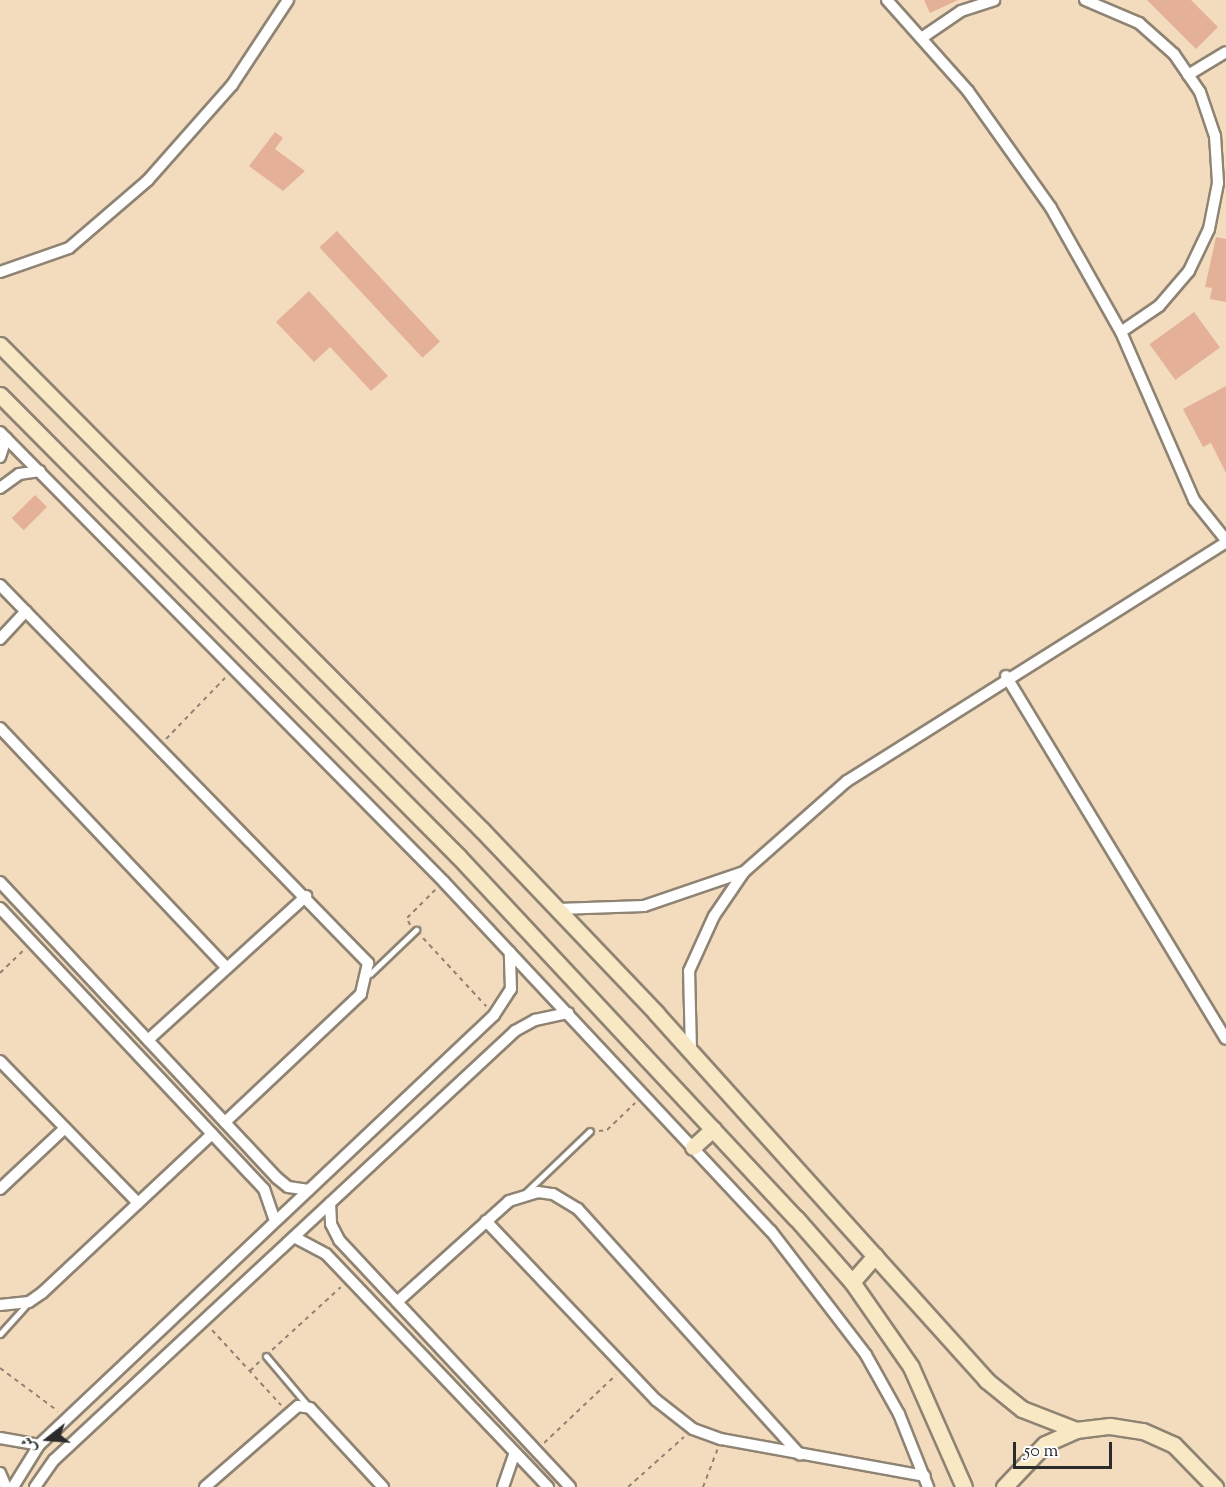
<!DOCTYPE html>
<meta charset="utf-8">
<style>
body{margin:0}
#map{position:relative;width:1226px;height:1487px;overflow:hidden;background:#f3dcbd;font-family:"Sorts Mill Goudy",Amiri,serif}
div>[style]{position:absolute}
.building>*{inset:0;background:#e4b198;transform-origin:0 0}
.path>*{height:2px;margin-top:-1px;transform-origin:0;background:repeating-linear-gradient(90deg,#8f8474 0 4.5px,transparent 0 9px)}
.roads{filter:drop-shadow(2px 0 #8f8474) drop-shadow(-2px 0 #8f8474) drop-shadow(0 2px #8f8474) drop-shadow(0 -2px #8f8474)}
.lane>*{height:5px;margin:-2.5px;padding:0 2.5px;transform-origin:2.5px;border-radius:2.5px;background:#fff}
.street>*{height:10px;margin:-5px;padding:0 5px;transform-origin:5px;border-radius:5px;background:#fff}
.secondary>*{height:15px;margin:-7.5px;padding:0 7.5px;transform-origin:7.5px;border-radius:7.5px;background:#f8e8c3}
span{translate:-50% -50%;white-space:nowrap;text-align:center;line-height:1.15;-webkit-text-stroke:4.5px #fff;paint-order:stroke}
.north{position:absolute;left:18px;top:1409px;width:60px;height:60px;-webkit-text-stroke:4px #fff;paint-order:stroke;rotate:253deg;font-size:16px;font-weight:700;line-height:24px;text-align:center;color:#2b2b2b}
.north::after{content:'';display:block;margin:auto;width:21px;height:27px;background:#2b2b2b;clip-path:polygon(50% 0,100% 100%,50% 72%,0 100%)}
.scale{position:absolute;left:1013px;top:1442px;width:99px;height:27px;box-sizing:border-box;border:3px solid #2b2b2b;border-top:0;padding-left:8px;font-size:18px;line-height:21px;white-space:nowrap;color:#2b2b2b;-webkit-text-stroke:4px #fff;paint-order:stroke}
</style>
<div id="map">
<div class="building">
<i style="clip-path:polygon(924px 0,958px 0,930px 13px)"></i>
<i style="clip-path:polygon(1147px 0,1191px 0,1218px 27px,1196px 49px)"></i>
<i style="clip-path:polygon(275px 132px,283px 138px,275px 149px,305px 171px,283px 191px,249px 166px)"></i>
<i style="left:337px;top:231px;width:151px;height:24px;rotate:47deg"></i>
<i style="clip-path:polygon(1216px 237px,1226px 239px,1226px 302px,1210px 299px,1212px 288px,1205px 287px)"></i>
<i style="clip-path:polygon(309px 291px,388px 376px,371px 391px,330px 347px,314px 362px,276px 322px)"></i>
<i style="left:1194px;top:312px;width:44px;height:55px;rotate:54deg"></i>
<i style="clip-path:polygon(1226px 386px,1226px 473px,1211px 443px,1203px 447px,1183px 409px)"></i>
<i style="left:35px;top:495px;width:17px;height:33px;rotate:45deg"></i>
</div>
<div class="path">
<i style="left:166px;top:739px;width:85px;rotate:-46deg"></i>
<i style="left:410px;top:925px;width:8px;rotate:-113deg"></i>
<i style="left:407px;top:918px;width:40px;rotate:-45deg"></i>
<i style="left:423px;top:938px;width:93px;rotate:47.2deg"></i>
<i style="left:0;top:973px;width:33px;rotate:-44deg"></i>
<i style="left:599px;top:1131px;width:8px;rotate:-7deg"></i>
<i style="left:607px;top:1130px;width:39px;rotate:-44deg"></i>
<i style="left:212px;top:1330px;width:102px;rotate:47.4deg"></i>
<i style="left:272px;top:1350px;width:93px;rotate:-42.4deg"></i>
<i style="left:0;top:1368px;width:72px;rotate:36.6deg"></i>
<i style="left:250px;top:1371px;width:13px;rotate:-45deg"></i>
<i style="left:544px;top:1443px;width:99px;rotate:-43.4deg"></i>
<i style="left:628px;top:1487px;width:75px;rotate:-41.8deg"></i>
<i style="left:703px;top:1487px;width:40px;rotate:-69deg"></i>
</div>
<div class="roads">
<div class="lane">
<i style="left:370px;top:974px;width:64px;rotate:-43.7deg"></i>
<i style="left:524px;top:1194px;width:91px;rotate:-43.7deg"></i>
<i style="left:0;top:1334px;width:42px;rotate:-47.9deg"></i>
<i style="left:266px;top:1356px;width:67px;rotate:49.9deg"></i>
</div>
<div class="street">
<i style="left:887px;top:0;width:122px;rotate:48.3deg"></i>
<i style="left:968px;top:91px;width:143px;rotate:54.6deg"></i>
<i style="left:1051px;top:208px;width:142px;rotate:60.6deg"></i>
<i style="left:1121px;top:332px;width:183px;rotate:66.5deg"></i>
<i style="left:1194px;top:500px;width:51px;rotate:51.3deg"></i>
<i style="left:1085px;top:0;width:59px;rotate:23.1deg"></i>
<i style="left:1139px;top:23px;width:47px;rotate:41.5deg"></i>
<i style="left:1174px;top:54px;width:46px;rotate:55.6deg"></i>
<i style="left:1200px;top:92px;width:46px;rotate:71.2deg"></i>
<i style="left:1215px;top:136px;width:47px;rotate:86.3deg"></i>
<i style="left:1218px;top:183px;width:47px;rotate:101.1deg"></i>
<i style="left:1209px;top:229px;width:47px;rotate:115.5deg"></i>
<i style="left:1189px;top:271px;width:46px;rotate:130.6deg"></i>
<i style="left:1159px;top:306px;width:46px;rotate:145.6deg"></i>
<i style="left:923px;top:37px;width:46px;rotate:-34.4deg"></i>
<i style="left:961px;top:11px;width:35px;rotate:-18deg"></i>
<i style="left:1188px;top:75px;width:44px;rotate:-31.2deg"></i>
<i style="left:0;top:272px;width:73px;rotate:-19.2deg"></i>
<i style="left:69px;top:248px;width:104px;rotate:-40.7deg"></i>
<i style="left:148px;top:180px;width:127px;rotate:-48.5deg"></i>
<i style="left:232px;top:85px;width:102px;rotate:-56.6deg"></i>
<i style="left:0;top:432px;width:632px;rotate:45.38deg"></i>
<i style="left:444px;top:882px;width:478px;rotate:46.9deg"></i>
<i style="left:771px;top:1231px;width:156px;rotate:52.5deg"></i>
<i style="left:866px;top:1355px;width:68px;rotate:60.8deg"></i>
<i style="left:899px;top:1414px;width:79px;rotate:68.3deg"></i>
<i style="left:0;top:457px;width:20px;rotate:-72deg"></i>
<i style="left:0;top:488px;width:24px;rotate:-36deg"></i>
<i style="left:19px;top:474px;width:21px;rotate:-8deg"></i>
<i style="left:0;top:585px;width:528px;rotate:45.77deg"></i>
<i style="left:368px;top:963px;width:32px;rotate:103deg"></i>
<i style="left:361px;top:994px;width:187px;rotate:136.7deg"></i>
<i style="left:0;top:639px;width:38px;rotate:-47deg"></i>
<i style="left:1006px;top:676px;width:424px;rotate:58.8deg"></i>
<i style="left:0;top:728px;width:330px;rotate:46.6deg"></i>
<i style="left:0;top:882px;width:405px;rotate:46.9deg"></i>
<i style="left:277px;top:1178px;width:14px;rotate:39deg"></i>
<i style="left:288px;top:1187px;width:21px;rotate:8deg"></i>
<i style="left:0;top:908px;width:386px;rotate:46.8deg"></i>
<i style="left:264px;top:1189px;width:34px;rotate:71deg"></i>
<i style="left:558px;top:909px;width:86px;rotate:-2deg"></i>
<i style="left:644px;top:906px;width:106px;rotate:-18.8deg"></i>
<i style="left:148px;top:1040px;width:214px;rotate:-42.3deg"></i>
<i style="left:691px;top:1051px;width:80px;rotate:-91.4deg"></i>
<i style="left:689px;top:971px;width:60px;rotate:-65.6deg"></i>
<i style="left:714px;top:916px;width:53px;rotate:-55.7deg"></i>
<i style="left:744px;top:872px;width:137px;rotate:-41.5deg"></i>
<i style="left:847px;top:781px;width:448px;rotate:-32.2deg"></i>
<i style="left:0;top:1061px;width:198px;rotate:45.8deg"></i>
<i style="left:0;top:1189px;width:89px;rotate:-43.2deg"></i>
<i style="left:330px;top:1203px;width:21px;rotate:87deg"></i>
<i style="left:331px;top:1224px;width:18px;rotate:63deg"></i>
<i style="left:339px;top:1240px;width:338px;rotate:46.9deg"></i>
<i style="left:486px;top:1221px;width:247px;rotate:46.5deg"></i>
<i style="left:656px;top:1400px;width:47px;rotate:38.1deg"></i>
<i style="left:693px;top:1429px;width:30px;rotate:20deg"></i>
<i style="left:721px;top:1439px;width:207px;rotate:10.3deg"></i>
<i style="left:294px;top:1237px;width:36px;rotate:28deg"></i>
<i style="left:326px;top:1254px;width:322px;rotate:46.4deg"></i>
<i style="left:397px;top:1302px;width:151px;rotate:-42deg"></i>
<i style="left:509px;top:1201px;width:30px;rotate:-17deg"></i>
<i style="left:538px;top:1192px;width:15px;rotate:8deg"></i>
<i style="left:553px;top:1194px;width:29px;rotate:31deg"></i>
<i style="left:578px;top:1209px;width:331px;rotate:47.9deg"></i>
<i style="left:0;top:1305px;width:29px;rotate:-6deg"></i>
<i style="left:29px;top:1302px;width:16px;rotate:-35deg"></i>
<i style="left:42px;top:1293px;width:233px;rotate:-43.1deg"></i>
<i style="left:0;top:1438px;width:40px;rotate:10deg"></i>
<i style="left:0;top:1473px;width:15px;rotate:67deg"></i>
<i style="left:13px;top:1487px;width:49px;rotate:-58.2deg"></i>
<i style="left:39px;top:1445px;width:626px;rotate:-43.38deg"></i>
<i style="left:494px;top:1015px;width:31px;rotate:-57deg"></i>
<i style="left:511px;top:989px;width:37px;rotate:-92deg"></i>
<i style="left:35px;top:1487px;width:33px;rotate:-55deg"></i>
<i style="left:54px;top:1460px;width:630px;rotate:-42.94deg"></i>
<i style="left:515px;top:1031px;width:23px;rotate:-29deg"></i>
<i style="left:535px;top:1020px;width:34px;rotate:-12deg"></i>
<i style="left:205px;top:1487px;width:123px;rotate:-41.1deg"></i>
<i style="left:298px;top:1406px;width:12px;rotate:9deg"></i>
<i style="left:310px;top:1408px;width:108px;rotate:47.3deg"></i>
<i style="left:503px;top:1487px;width:36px;rotate:-71deg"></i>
</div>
<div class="secondary">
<i style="left:0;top:345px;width:684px;rotate:45.18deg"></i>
<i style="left:482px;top:830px;width:253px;rotate:46.4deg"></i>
<i style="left:656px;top:1013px;width:494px;rotate:48deg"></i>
<i style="left:986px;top:1380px;width:46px;rotate:38.9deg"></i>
<i style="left:1022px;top:1409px;width:58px;rotate:21.3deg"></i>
<i style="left:0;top:395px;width:650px;rotate:45.19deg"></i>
<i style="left:458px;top:856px;width:495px;rotate:47deg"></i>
<i style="left:796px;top:1218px;width:85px;rotate:48.8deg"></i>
<i style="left:852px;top:1282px;width:103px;rotate:55.2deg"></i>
<i style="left:911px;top:1367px;width:131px;rotate:66.2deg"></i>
<i style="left:693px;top:1147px;width:27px;rotate:-42deg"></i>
<i style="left:852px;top:1282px;width:35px;rotate:-49deg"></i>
<i style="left:1004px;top:1487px;width:59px;rotate:-46.4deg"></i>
<i style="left:1045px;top:1444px;width:34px;rotate:-24deg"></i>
<i style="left:1076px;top:1430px;width:34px;rotate:-7deg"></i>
<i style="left:1110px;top:1426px;width:33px;rotate:9deg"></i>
<i style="left:1143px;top:1431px;width:34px;rotate:24deg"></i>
<i style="left:1174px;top:1445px;width:59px;rotate:45.7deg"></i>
</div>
</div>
<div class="north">ش</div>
<div class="scale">50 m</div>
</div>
